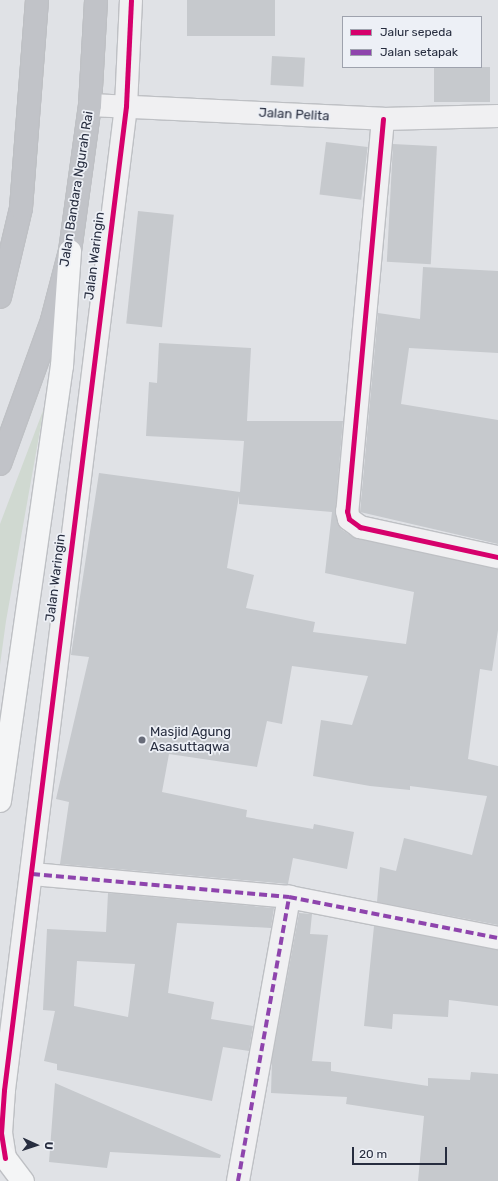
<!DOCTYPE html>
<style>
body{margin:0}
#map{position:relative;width:498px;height:1181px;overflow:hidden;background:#e0e2e6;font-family:Rubik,sans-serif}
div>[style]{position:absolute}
.green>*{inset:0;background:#d0d9d1}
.building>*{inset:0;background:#c6c9cd;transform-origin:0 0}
.roads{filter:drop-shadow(1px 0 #bec0c4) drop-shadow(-1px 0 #bec0c4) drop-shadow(0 1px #bec0c4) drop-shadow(0 -1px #bec0c4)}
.minor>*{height:22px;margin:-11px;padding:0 11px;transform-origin:11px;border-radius:11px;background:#f0f0f2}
.secondary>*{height:22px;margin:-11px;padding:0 11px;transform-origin:11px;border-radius:11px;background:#c1c3c8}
.trunk>*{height:22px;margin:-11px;padding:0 11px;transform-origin:11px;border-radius:11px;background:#f4f5f6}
.quiet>*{height:4px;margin-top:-2px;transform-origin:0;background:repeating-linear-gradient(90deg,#8e44ad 0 8px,transparent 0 12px)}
.cycleway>*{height:5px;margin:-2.5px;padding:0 2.5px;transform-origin:2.5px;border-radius:2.5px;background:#d6006c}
.dots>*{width:11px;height:11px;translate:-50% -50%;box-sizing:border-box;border:2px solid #edf0f6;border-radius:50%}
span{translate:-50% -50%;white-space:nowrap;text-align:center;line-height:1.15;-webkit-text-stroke:3.5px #edf0f6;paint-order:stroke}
.street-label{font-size:13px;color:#272d3f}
.poi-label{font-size:13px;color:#272d3f}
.left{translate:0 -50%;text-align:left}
.legend{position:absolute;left:342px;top:16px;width:140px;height:52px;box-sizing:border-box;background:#edf0f6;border:1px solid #9ea2ad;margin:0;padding:5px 7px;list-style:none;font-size:12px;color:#272d3f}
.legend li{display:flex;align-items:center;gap:8px;height:20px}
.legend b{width:20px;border:1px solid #9ea2ad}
.north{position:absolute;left:16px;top:1125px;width:40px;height:40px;-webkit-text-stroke:3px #edf0f6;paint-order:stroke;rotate:93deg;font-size:11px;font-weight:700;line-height:16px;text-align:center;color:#272d3f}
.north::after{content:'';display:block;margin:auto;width:14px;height:18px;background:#272d3f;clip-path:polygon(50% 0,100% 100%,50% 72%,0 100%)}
.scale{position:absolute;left:352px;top:1147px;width:95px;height:18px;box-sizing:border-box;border:2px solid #272d3f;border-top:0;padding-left:5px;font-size:12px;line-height:14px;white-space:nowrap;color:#272d3f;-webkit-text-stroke:3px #edf0f6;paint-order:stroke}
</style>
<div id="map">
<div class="green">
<i style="clip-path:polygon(44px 408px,6px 621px,0 665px,0 524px)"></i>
</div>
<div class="building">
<i style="left:187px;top:0;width:88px;height:36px"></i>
<i style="left:272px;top:56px;width:33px;height:29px;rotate:3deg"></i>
<i style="left:434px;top:67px;width:56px;height:35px"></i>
<i style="left:326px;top:142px;width:42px;height:53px;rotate:7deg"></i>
<i style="left:393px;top:144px;width:44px;height:118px;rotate:3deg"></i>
<i style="left:138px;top:211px;width:36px;height:113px;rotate:6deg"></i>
<i style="clip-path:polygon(423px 267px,498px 271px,498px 353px,409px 348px,401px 404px,498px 420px,498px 544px,360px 512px,378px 313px,420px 319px)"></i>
<i style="clip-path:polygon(evenodd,159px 343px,251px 348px,247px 421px,343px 421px,335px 514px,341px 529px,353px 537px,498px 569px,498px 630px,492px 671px,480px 669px,468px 759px,498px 766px,498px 925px,377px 902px,380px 867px,396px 871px,404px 838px,472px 855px,487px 796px,410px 786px,410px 790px,370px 786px,313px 776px,321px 720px,352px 725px,368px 676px,292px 666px,282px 724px,267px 721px,257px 767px,169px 754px,162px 792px,247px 810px,246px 817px,313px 829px,314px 824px,354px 832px,347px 869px,293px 858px,288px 884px,60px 864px,69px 802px,56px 799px,89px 657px,71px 655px,99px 473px,240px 492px,244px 441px,146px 436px,149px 382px,157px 383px,159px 343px,239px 496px,239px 504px,332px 512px,325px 573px,414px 592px,406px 644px,313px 632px,315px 622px,246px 608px,254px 575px,227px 568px,239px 496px)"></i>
<i style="clip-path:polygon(evenodd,108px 893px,274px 908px,271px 928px,177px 923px,168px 993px,214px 1002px,211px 1019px,253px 1026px,249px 1051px,223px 1047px,212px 1101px,57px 1070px,57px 1064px,44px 1061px,55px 1011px,43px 1010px,47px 929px,106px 932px,108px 893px,77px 961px,135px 964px,128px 1017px,74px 1006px,77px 961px)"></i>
<i style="clip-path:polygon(299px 913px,312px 914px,310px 934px,328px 935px,312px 1061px,331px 1062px,331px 1071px,428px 1086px,428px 1078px,470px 1080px,471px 1072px,498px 1074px,498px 1181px,418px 1181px,424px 1116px,346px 1104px,347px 1097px,271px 1093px,272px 1060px)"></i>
<i style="clip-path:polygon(374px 926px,498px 950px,498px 1006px,449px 1000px,448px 1017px,393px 1014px,392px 1029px,364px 1026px)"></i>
<i style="clip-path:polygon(55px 1083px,221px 1155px,220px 1158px,110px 1152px,107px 1168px,49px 1162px)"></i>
</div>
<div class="roads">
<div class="minor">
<i style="left:90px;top:105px;width:293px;rotate:2.7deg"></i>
<i style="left:383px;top:119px;width:115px;rotate:-1.5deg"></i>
<i style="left:383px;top:119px;width:394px;rotate:95.2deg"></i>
<i style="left:347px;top:511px;width:8px;rotate:76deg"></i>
<i style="left:349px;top:519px;width:14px;rotate:36deg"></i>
<i style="left:360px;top:527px;width:141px;rotate:12.3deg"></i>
<i style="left:32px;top:874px;width:258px;rotate:5.1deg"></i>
<i style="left:289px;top:897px;width:213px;rotate:11.1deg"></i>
<i style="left:5px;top:1158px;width:25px;rotate:-99deg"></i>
<i style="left:1px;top:1133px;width:43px;rotate:-86deg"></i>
<i style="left:4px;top:1090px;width:992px;rotate:-82.93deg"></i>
<i style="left:126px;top:106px;width:106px;rotate:-87.3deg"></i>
<i style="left:238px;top:1181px;width:289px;rotate:-79.8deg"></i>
</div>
<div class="secondary">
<i style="left:0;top:297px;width:91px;rotate:-76.7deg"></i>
<i style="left:21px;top:208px;width:209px;rotate:-85.6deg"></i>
<i style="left:0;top:464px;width:153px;rotate:-70.1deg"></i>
<i style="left:52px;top:320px;width:71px;rotate:-75.4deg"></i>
<i style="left:70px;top:251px;width:147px;rotate:-82.2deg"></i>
<i style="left:90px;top:105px;width:105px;rotate:-86.7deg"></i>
</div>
<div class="trunk">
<i style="left:0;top:801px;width:439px;rotate:-81.9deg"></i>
<i style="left:62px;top:366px;width:115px;rotate:-86deg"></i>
<i style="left:0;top:1151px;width:38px;rotate:53deg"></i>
</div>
</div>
<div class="quiet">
<i style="left:32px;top:874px;width:258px;rotate:5.1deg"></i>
<i style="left:289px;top:897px;width:213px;rotate:11.1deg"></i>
<i style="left:238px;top:1181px;width:289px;rotate:-79.8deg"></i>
</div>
<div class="cycleway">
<i style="left:383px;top:119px;width:394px;rotate:95.2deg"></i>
<i style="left:347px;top:511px;width:8px;rotate:76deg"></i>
<i style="left:349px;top:519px;width:14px;rotate:36deg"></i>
<i style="left:360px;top:527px;width:141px;rotate:12.3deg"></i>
<i style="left:5px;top:1158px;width:25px;rotate:-99deg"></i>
<i style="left:1px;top:1133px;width:43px;rotate:-86deg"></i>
<i style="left:4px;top:1090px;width:992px;rotate:-82.93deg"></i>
<i style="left:126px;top:106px;width:106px;rotate:-87.3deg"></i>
</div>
<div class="dots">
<i style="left:142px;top:740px;background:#686c79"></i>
</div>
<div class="street-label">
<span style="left:294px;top:115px;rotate:3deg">Jalan Pelita</span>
<span style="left:77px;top:189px;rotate:-81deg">Jalan Bandara Ngurah Rai</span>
<span style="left:95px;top:256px;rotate:-83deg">Jalan Waringin</span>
<span style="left:56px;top:578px;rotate:-83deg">Jalan Waringin</span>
</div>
<div class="poi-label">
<span class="left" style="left:150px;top:740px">Masjid Agung<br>Asasuttaqwa</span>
</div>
<ul class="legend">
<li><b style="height:5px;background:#d6006c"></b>Jalur sepeda</li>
<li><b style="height:5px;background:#8e44ad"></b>Jalan setapak</li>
</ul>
<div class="north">U</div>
<div class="scale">20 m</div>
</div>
